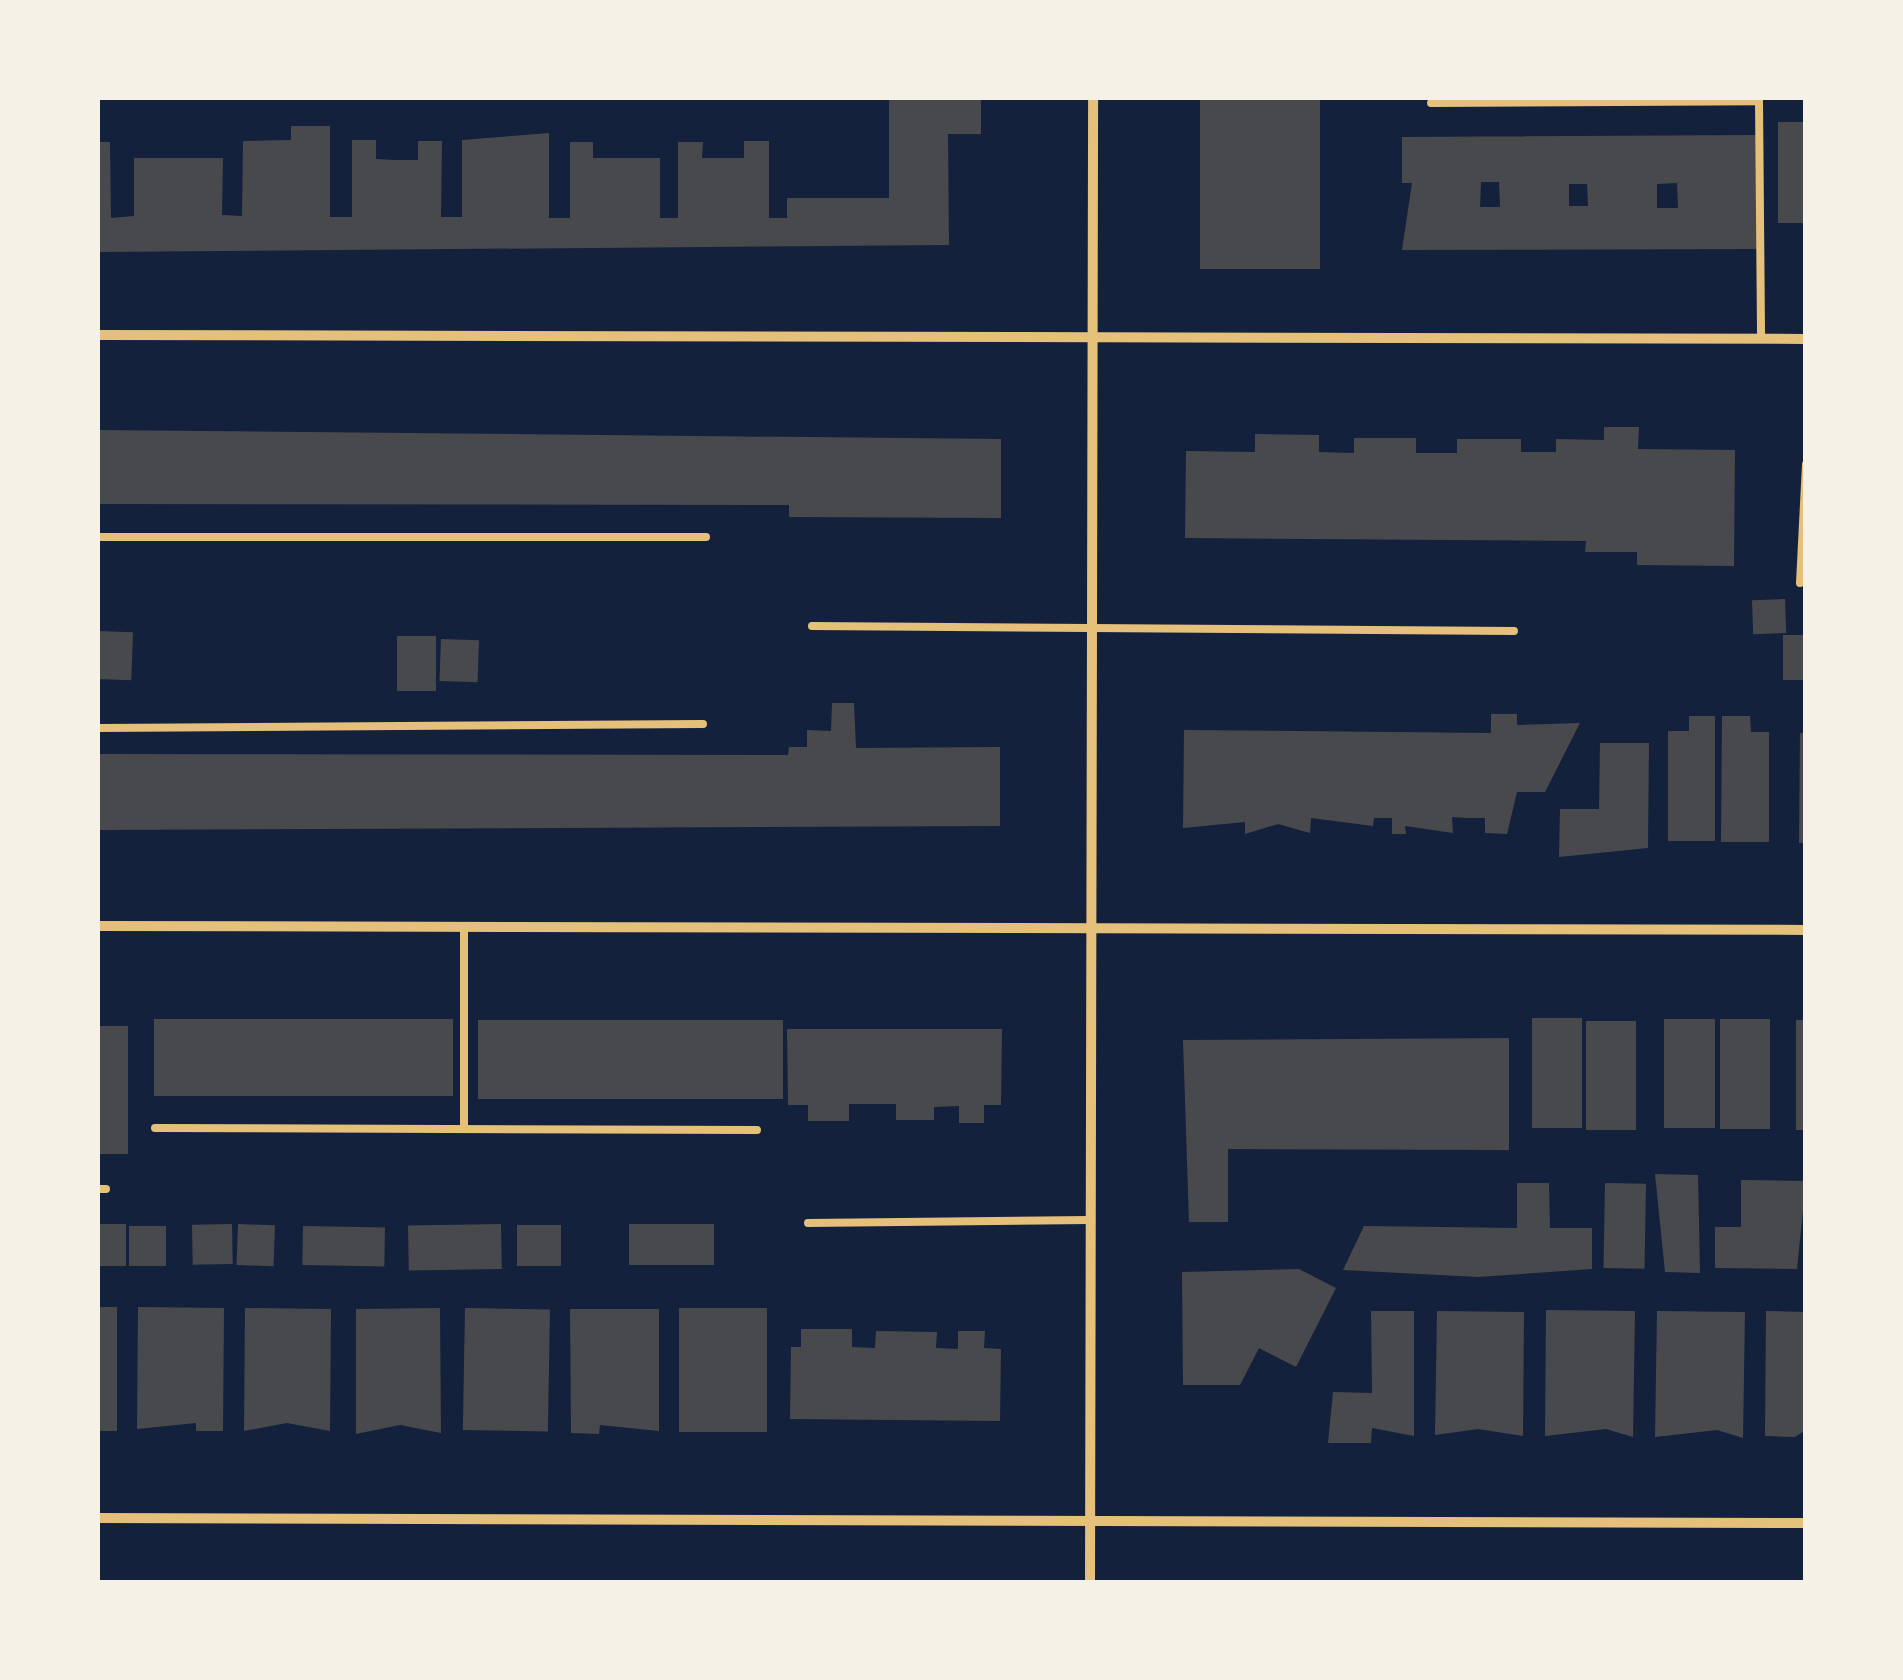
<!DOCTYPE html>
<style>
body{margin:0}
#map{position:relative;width:1903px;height:1680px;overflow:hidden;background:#14213d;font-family:Jost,sans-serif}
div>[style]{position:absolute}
.building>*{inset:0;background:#48494c;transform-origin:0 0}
.service>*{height:8px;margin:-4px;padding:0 4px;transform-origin:4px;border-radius:4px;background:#e5c07b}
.minor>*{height:10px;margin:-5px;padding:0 5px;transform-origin:5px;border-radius:5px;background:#e5c07b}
span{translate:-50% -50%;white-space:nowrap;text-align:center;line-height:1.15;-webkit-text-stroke:8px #f6f1e7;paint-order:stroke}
.frame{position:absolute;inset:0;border:100px solid #f6f1e7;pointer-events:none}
</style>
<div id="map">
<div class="building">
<i style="clip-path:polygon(889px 98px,981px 98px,981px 134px,948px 134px,949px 245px,98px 252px,98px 142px,110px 142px,111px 218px,134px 216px,134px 158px,223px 158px,222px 215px,242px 216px,243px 141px,291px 140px,291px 126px,330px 126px,330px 217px,352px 217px,352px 140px,376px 140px,376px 159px,395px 160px,418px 160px,418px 141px,442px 141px,441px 217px,462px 217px,462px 140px,549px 133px,549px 218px,570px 218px,570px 142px,593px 142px,593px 158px,660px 158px,660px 218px,678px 218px,678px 142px,703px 142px,702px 158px,744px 158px,744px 141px,769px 141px,769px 218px,787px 218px,787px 198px,889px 198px)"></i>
<i style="left:1200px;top:98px;width:120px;height:171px"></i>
<i style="left:1806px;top:122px;width:101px;height:28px;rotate:90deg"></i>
<i style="clip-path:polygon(evenodd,1756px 135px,1757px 249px,1402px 250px,1412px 183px,1402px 183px,1402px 137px,1756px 135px,1481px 182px,1499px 182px,1500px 207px,1480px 207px,1481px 182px,1756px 135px,1677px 183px,1678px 208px,1657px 208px,1657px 184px,1677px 183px,1756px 135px,1569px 184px,1587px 184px,1588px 206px,1569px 206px,1569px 184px)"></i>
<i style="clip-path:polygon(1604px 427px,1639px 427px,1638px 449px,1735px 450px,1734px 566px,1637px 565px,1637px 552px,1585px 552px,1586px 541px,1185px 538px,1186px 451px,1255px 452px,1255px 434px,1319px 435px,1319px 452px,1354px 453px,1354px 438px,1416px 438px,1416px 453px,1457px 453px,1457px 439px,1521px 439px,1521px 452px,1556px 452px,1556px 439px,1604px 440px)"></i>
<i style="clip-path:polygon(98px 430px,1001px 439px,1001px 518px,789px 517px,789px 505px,98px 504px)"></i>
<i style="left:1785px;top:599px;width:34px;height:33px;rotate:88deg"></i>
<i style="left:98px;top:631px;width:35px;height:48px;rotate:2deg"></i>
<i style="left:1783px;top:635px;width:23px;height:45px"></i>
<i style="left:397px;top:636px;width:39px;height:55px"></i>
<i style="left:441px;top:639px;width:38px;height:42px;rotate:2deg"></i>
<i style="clip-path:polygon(832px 703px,854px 703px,856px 748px,1000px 747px,1000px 826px,98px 830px,98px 754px,788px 755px,789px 747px,807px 747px,807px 730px,831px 731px)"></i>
<i style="clip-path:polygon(1491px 714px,1517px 714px,1517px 725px,1580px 723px,1545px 792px,1517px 792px,1507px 834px,1485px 833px,1485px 818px,1467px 818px,1452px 817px,1453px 833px,1405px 826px,1406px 834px,1392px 834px,1392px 818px,1374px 818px,1373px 826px,1311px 818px,1310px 833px,1278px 824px,1245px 834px,1245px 822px,1183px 828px,1184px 730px,1491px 733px)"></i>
<i style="clip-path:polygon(1689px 716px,1715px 716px,1715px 841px,1668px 841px,1668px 731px,1689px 731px)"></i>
<i style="clip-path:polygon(1722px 716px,1750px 716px,1751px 732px,1769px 732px,1769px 842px,1721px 842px)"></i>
<i style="clip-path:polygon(1800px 733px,1806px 733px,1806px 843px,1799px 843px)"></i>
<i style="clip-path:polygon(1600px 743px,1649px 743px,1648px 848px,1559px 857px,1560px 809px,1599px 809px)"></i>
<i style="left:1532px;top:1018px;width:50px;height:110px"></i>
<i style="left:154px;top:1019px;width:299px;height:77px"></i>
<i style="left:1664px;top:1019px;width:51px;height:109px"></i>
<i style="left:1720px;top:1019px;width:50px;height:110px"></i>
<i style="left:478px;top:1020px;width:305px;height:79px"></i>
<i style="left:1796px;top:1020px;width:10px;height:110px"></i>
<i style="left:1586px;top:1021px;width:50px;height:109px"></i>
<i style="left:98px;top:1026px;width:30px;height:128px"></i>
<i style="clip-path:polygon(787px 1029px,1002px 1029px,1001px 1105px,984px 1105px,984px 1123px,959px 1123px,959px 1106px,934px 1107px,934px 1120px,896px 1120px,896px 1104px,849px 1104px,849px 1121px,808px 1121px,808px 1105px,788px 1105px)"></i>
<i style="clip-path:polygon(1509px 1038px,1509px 1150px,1228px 1149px,1228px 1222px,1189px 1222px,1183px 1040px)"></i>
<i style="clip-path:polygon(1655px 1174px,1698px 1175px,1700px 1273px,1665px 1272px)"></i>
<i style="clip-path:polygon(1741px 1180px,1806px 1181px,1797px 1269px,1715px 1268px,1715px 1227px,1741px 1227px)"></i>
<i style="clip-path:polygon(1517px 1183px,1549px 1183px,1550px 1228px,1592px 1228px,1592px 1269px,1478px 1277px,1343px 1270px,1364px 1226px,1517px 1228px)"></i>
<i style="left:1605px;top:1183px;width:41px;height:85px;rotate:1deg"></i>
<i style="left:98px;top:1224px;width:28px;height:42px"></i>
<i style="left:232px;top:1224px;width:40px;height:40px;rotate:89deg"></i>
<i style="left:238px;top:1224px;width:37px;height:41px;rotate:2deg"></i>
<i style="left:501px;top:1224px;width:45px;height:93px;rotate:89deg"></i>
<i style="left:629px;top:1224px;width:85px;height:41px"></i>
<i style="left:517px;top:1225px;width:44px;height:41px"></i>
<i style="left:129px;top:1226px;width:37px;height:40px"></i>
<i style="left:303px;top:1226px;width:82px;height:39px;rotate:1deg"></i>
<i style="clip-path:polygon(1299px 1269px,1336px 1288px,1296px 1367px,1259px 1348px,1240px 1385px,1183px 1385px,1182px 1272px)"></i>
<i style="left:98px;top:1307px;width:19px;height:124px"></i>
<i style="clip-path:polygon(138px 1307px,224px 1308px,223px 1431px,196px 1431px,196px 1423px,137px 1429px)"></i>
<i style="clip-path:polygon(245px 1308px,331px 1309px,330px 1431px,287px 1423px,244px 1431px)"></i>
<i style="clip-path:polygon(440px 1308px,441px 1433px,400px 1425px,356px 1434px,356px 1309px)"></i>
<i style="left:465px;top:1308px;width:85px;height:122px;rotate:1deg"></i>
<i style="left:767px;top:1308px;width:124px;height:88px;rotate:90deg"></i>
<i style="clip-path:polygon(570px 1309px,659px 1309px,659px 1431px,600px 1425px,599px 1434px,571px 1433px)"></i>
<i style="clip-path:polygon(1546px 1310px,1635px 1311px,1633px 1437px,1606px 1429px,1545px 1436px)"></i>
<i style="clip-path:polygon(1371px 1311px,1414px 1311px,1414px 1436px,1372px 1428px,1371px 1443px,1328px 1443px,1333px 1392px,1372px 1393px)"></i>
<i style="clip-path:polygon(1437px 1311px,1524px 1312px,1523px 1436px,1478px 1429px,1435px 1435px)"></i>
<i style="clip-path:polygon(1657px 1311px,1745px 1312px,1743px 1438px,1717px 1430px,1655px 1437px)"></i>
<i style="clip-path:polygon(1766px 1311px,1806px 1312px,1806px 1430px,1795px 1437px,1765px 1436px)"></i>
<i style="clip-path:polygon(801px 1329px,852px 1329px,852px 1347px,875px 1348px,876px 1331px,937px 1332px,936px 1348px,958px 1349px,958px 1331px,985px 1331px,984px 1348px,1001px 1349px,1000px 1421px,790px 1419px,791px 1347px,801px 1347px)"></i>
</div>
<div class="service">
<i style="left:1431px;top:103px;width:328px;rotate:-0.3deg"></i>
<i style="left:1759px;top:101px;width:238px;rotate:89.5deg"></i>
<i style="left:98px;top:537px;width:608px"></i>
<i style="left:1800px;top:583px;width:119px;rotate:-87.1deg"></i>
<i style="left:812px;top:626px;width:702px;rotate:0.41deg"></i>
<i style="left:98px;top:728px;width:605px;rotate:-0.38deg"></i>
<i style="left:155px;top:1128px;width:602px;rotate:0.19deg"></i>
<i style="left:464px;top:1129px;width:202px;rotate:-90deg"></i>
<i style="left:98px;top:1189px;width:8px"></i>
<i style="left:808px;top:1223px;width:282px;rotate:-0.6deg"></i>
</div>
<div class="minor">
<i style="left:98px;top:335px;width:1708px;rotate:0.13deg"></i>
<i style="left:98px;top:926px;width:1708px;rotate:0.13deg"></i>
<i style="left:98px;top:1518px;width:1708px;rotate:0.17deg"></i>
<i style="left:1090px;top:1582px;width:1484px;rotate:-89.88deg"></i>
</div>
<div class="frame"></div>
</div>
